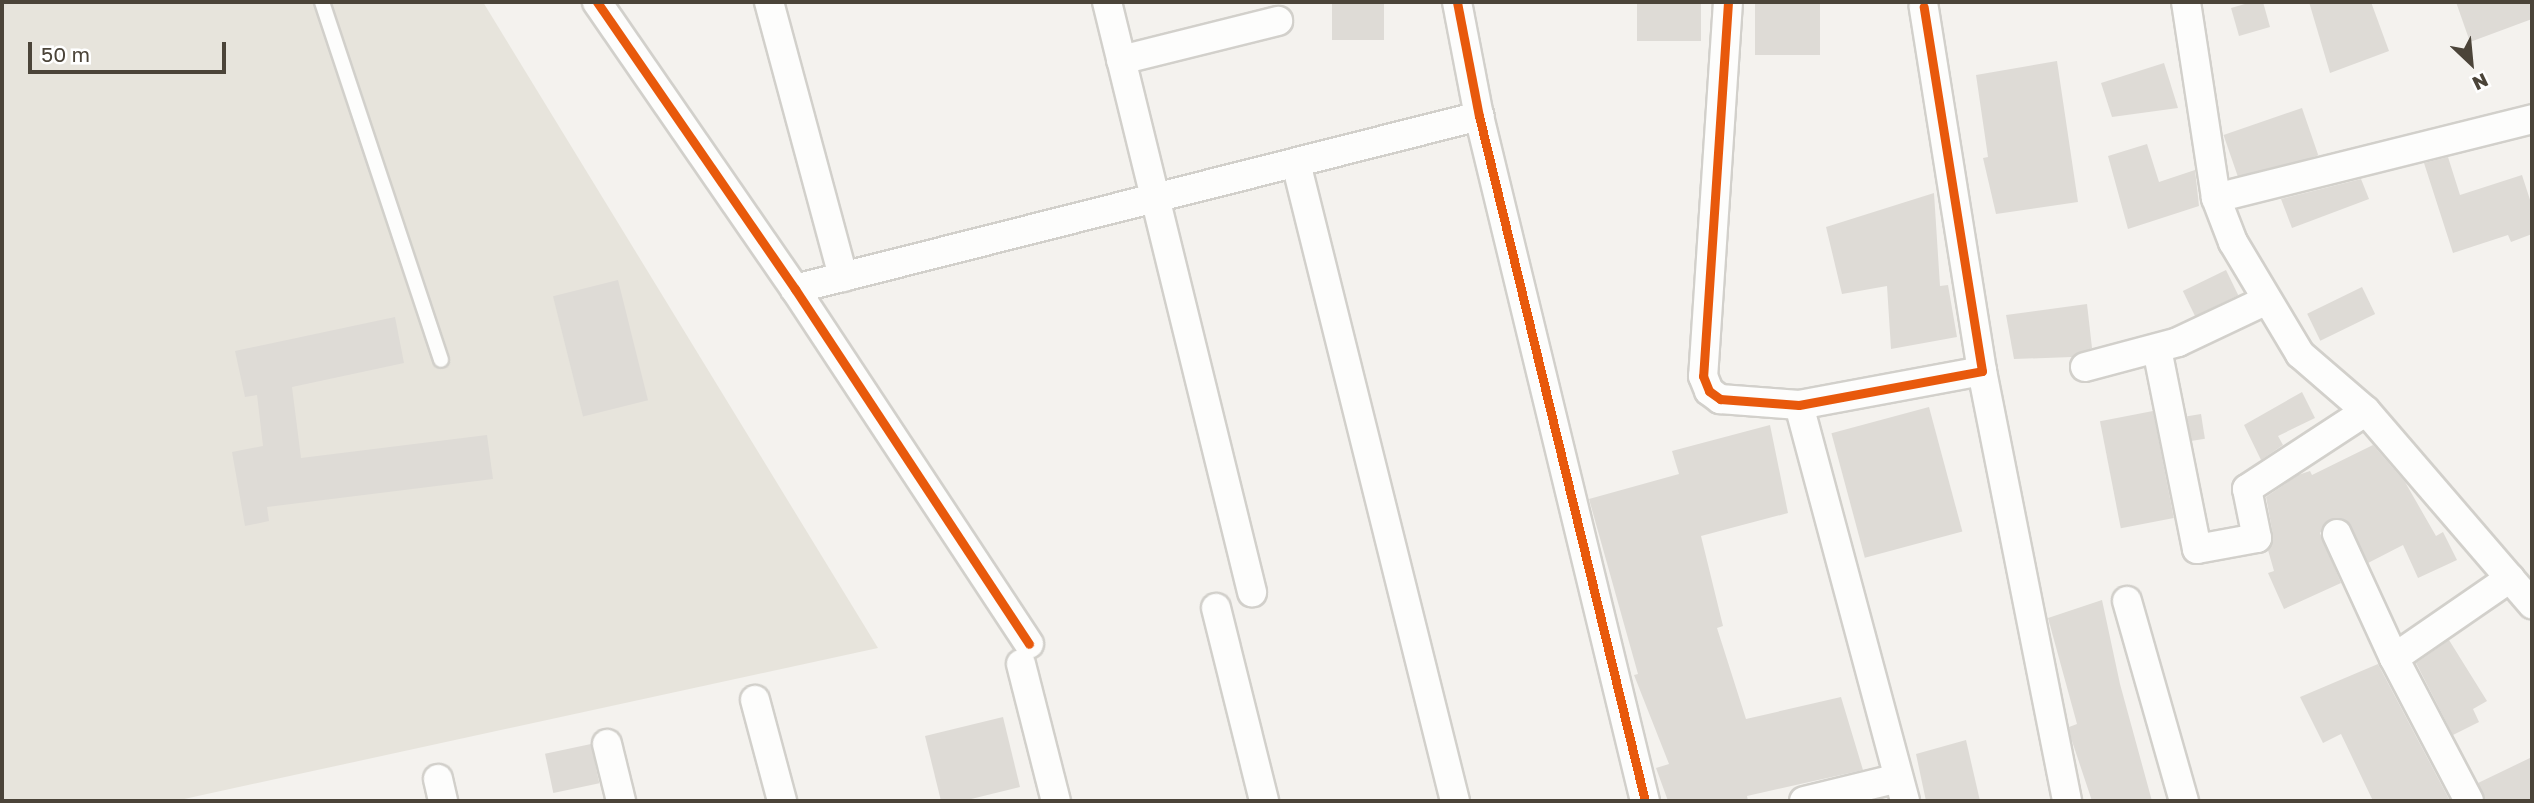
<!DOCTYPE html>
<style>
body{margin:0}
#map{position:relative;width:2534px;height:803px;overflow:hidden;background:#f4f2ee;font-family:"Golos Text",sans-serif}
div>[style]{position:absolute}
.residential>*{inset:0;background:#e7e4dc}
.building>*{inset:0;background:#dedbd6;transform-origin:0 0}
.roads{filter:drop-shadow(2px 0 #d2d0cb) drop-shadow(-2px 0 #d2d0cb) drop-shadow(0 2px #d2d0cb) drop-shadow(0 -2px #d2d0cb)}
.service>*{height:14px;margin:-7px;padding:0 7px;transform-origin:7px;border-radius:7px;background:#fdfdfc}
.minor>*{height:28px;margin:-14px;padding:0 14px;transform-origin:14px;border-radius:14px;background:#fdfdfc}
.cycleway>*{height:9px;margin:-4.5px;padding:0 4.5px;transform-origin:4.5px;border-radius:4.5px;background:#e8590c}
span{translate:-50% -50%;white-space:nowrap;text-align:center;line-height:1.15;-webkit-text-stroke:5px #fff;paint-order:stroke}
.frame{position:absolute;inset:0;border:4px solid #4b4439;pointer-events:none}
.north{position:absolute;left:2436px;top:28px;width:70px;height:70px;-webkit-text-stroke:5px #fff;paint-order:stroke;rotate:154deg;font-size:19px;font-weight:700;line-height:28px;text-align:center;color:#4b4439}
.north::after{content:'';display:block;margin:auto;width:24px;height:32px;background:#4b4439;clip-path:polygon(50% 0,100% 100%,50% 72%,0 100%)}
.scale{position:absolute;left:28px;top:42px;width:198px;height:32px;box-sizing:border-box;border:4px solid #4b4439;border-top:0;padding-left:9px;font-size:21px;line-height:24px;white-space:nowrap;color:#4b4439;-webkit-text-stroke:5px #fff;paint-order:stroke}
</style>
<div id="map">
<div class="residential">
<i style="clip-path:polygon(2px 2px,483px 2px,878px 648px,175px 801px,2px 801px)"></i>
</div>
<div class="building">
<i style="left:1332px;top:2px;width:52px;height:38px"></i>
<i style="left:1637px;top:2px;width:64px;height:39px"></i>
<i style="left:1755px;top:2px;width:65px;height:53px"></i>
<i style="clip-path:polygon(2252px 2px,2263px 2px,2270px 27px,2239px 36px,2231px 8px)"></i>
<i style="clip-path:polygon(2309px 2px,2371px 2px,2389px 51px,2330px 73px)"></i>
<i style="clip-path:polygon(2456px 2px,2532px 2px,2532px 19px,2470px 42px)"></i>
<i style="clip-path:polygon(2057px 61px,2078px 202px,1996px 214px,1983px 158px,1988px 157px,1976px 75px)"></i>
<i style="clip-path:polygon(2164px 63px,2178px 108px,2112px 117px,2101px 83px)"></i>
<i style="left:2302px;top:108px;width:50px;height:83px;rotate:71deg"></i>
<i style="clip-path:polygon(2147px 144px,2159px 182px,2195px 170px,2199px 206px,2128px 229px,2108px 156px)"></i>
<i style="clip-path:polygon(2448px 157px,2460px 195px,2522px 175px,2532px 206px,2532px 234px,2511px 242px,2508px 235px,2453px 253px,2424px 163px)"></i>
<i style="clip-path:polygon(2361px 179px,2369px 199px,2292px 228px,2281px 199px)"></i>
<i style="clip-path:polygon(1934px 193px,1940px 286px,1948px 285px,1957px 337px,1891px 349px,1887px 286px,1842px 294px,1826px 227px)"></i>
<i style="left:2226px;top:270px;width:28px;height:48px;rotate:64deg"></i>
<i style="left:618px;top:280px;width:124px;height:67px;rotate:76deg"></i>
<i style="left:2362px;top:287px;width:30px;height:61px;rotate:64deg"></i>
<i style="clip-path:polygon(2087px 304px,2092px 348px,2072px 357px,2014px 359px,2006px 315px)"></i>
<i style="clip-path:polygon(395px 317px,404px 363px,292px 387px,301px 458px,487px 435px,493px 479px,267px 507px,269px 521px,245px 526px,232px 452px,263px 446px,257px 395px,245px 397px,235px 351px)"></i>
<i style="clip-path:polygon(2302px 392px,2315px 418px,2278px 436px,2283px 445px,2261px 460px,2244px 425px)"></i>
<i style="left:1929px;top:407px;width:129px;height:101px;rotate:75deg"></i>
<i style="left:2153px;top:411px;width:109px;height:54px;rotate:79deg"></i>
<i style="left:2201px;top:414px;width:25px;height:14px;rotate:81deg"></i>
<i style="clip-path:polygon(1770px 425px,1788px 513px,1701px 536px,1723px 626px,1717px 628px,1746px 719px,1841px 697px,1863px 770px,1747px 796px,1748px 801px,1668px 801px,1656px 768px,1669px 764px,1634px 675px,1638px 674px,1589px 499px,1679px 474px,1672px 451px)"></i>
<i style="clip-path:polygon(2373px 445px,2405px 482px,2436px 536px,2443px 532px,2457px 560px,2418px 578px,2403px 545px,2368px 563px,2347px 521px,2331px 519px,2320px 533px,2341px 583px,2284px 609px,2268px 573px,2274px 571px,2268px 550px,2273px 535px,2266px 497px,2298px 475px,2310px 471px,2312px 475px)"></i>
<i style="clip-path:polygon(2102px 600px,2120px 684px,2152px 801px,2092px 801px,2071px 738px,2069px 727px,2077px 724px,2048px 618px)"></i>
<i style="clip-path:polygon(2449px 640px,2487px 701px,2473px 709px,2479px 722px,2453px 735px,2416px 663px)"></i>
<i style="clip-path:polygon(2378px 664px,2379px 666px,2450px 801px,2373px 801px,2341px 734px,2323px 743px,2300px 697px)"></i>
<i style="clip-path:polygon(1003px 717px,1020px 787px,963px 801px,941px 801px,925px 736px)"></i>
<i style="clip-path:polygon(1966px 740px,1980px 801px,1926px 801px,1916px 754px)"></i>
<i style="left:591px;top:744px;width:40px;height:47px;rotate:78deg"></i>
<i style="clip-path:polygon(2532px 757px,2532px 801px,2486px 801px,2478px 783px)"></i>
</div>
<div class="roads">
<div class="service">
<i style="left:322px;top:2px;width:377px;rotate:71.6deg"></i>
</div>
<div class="minor">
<i style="left:597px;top:2px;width:349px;rotate:55.4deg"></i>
<i style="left:795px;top:289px;width:425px;rotate:56.6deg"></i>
<i style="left:769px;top:2px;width:285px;rotate:74.9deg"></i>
<i style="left:1107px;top:2px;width:608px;rotate:76.19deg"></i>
<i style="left:1457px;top:2px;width:116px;rotate:79.1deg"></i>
<i style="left:1479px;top:116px;width:705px;rotate:76.38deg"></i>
<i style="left:1728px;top:2px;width:375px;rotate:93.8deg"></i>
<i style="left:1703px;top:376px;width:16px;rotate:68deg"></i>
<i style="left:1709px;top:391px;width:14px;rotate:36deg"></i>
<i style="left:1720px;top:399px;width:79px;rotate:4.3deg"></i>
<i style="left:1799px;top:405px;width:186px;rotate:-10.5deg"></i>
<i style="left:1982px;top:371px;width:369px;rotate:-99.1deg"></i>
<i style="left:2186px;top:2px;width:198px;rotate:81.3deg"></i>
<i style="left:2216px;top:198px;width:47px;rotate:68.9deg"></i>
<i style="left:2233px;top:242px;width:131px;rotate:59.1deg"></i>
<i style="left:2300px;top:354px;width:87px;rotate:40.8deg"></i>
<i style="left:2366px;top:411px;width:255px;rotate:49.3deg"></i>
<i style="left:1121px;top:60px;width:162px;rotate:-14deg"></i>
<i style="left:1296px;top:163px;width:658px;rotate:76.01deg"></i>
<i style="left:2216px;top:198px;width:326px;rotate:-14deg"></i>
<i style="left:795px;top:289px;width:706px;rotate:-14.19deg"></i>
<i style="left:2157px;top:349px;width:204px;rotate:78.7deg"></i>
<i style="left:2197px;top:549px;width:61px;rotate:-10.4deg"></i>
<i style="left:2257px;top:538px;width:50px;rotate:-101.5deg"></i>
<i style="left:2247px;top:489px;width:142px;rotate:-33.2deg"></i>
<i style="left:2085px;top:367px;width:96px;rotate:-15deg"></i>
<i style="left:2178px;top:342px;width:98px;rotate:-25.3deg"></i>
<i style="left:1982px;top:371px;width:438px;rotate:78.8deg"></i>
<i style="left:1799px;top:405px;width:410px;rotate:75deg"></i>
<i style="left:2337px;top:534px;width:136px;rotate:65.3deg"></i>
<i style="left:2394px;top:658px;width:141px;rotate:-34.6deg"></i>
<i style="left:2127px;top:601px;width:208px;rotate:74.1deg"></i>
<i style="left:1216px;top:608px;width:199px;rotate:76deg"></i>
<i style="left:2394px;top:658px;width:161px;rotate:62.3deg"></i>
<i style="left:1021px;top:664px;width:141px;rotate:75.7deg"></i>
<i style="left:755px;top:700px;width:105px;rotate:75deg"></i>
<i style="left:607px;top:744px;width:59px;rotate:76.2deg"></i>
<i style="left:438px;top:779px;width:23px;rotate:77deg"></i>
<i style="left:1804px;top:801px;width:97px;rotate:-13.7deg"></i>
</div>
</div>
<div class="cycleway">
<i style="left:597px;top:2px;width:349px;rotate:55.4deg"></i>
<i style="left:795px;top:289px;width:425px;rotate:56.6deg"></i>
<i style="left:1457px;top:2px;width:116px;rotate:79.1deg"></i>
<i style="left:1479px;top:116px;width:705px;rotate:76.38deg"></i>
<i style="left:1728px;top:2px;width:375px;rotate:93.8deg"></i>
<i style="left:1703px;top:376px;width:16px;rotate:68deg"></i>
<i style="left:1709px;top:391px;width:14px;rotate:36deg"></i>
<i style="left:1720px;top:399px;width:79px;rotate:4.3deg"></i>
<i style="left:1799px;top:405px;width:186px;rotate:-10.5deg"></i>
<i style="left:1982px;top:371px;width:369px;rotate:-99.1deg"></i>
</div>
<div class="frame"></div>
<div class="north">N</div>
<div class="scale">50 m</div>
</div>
